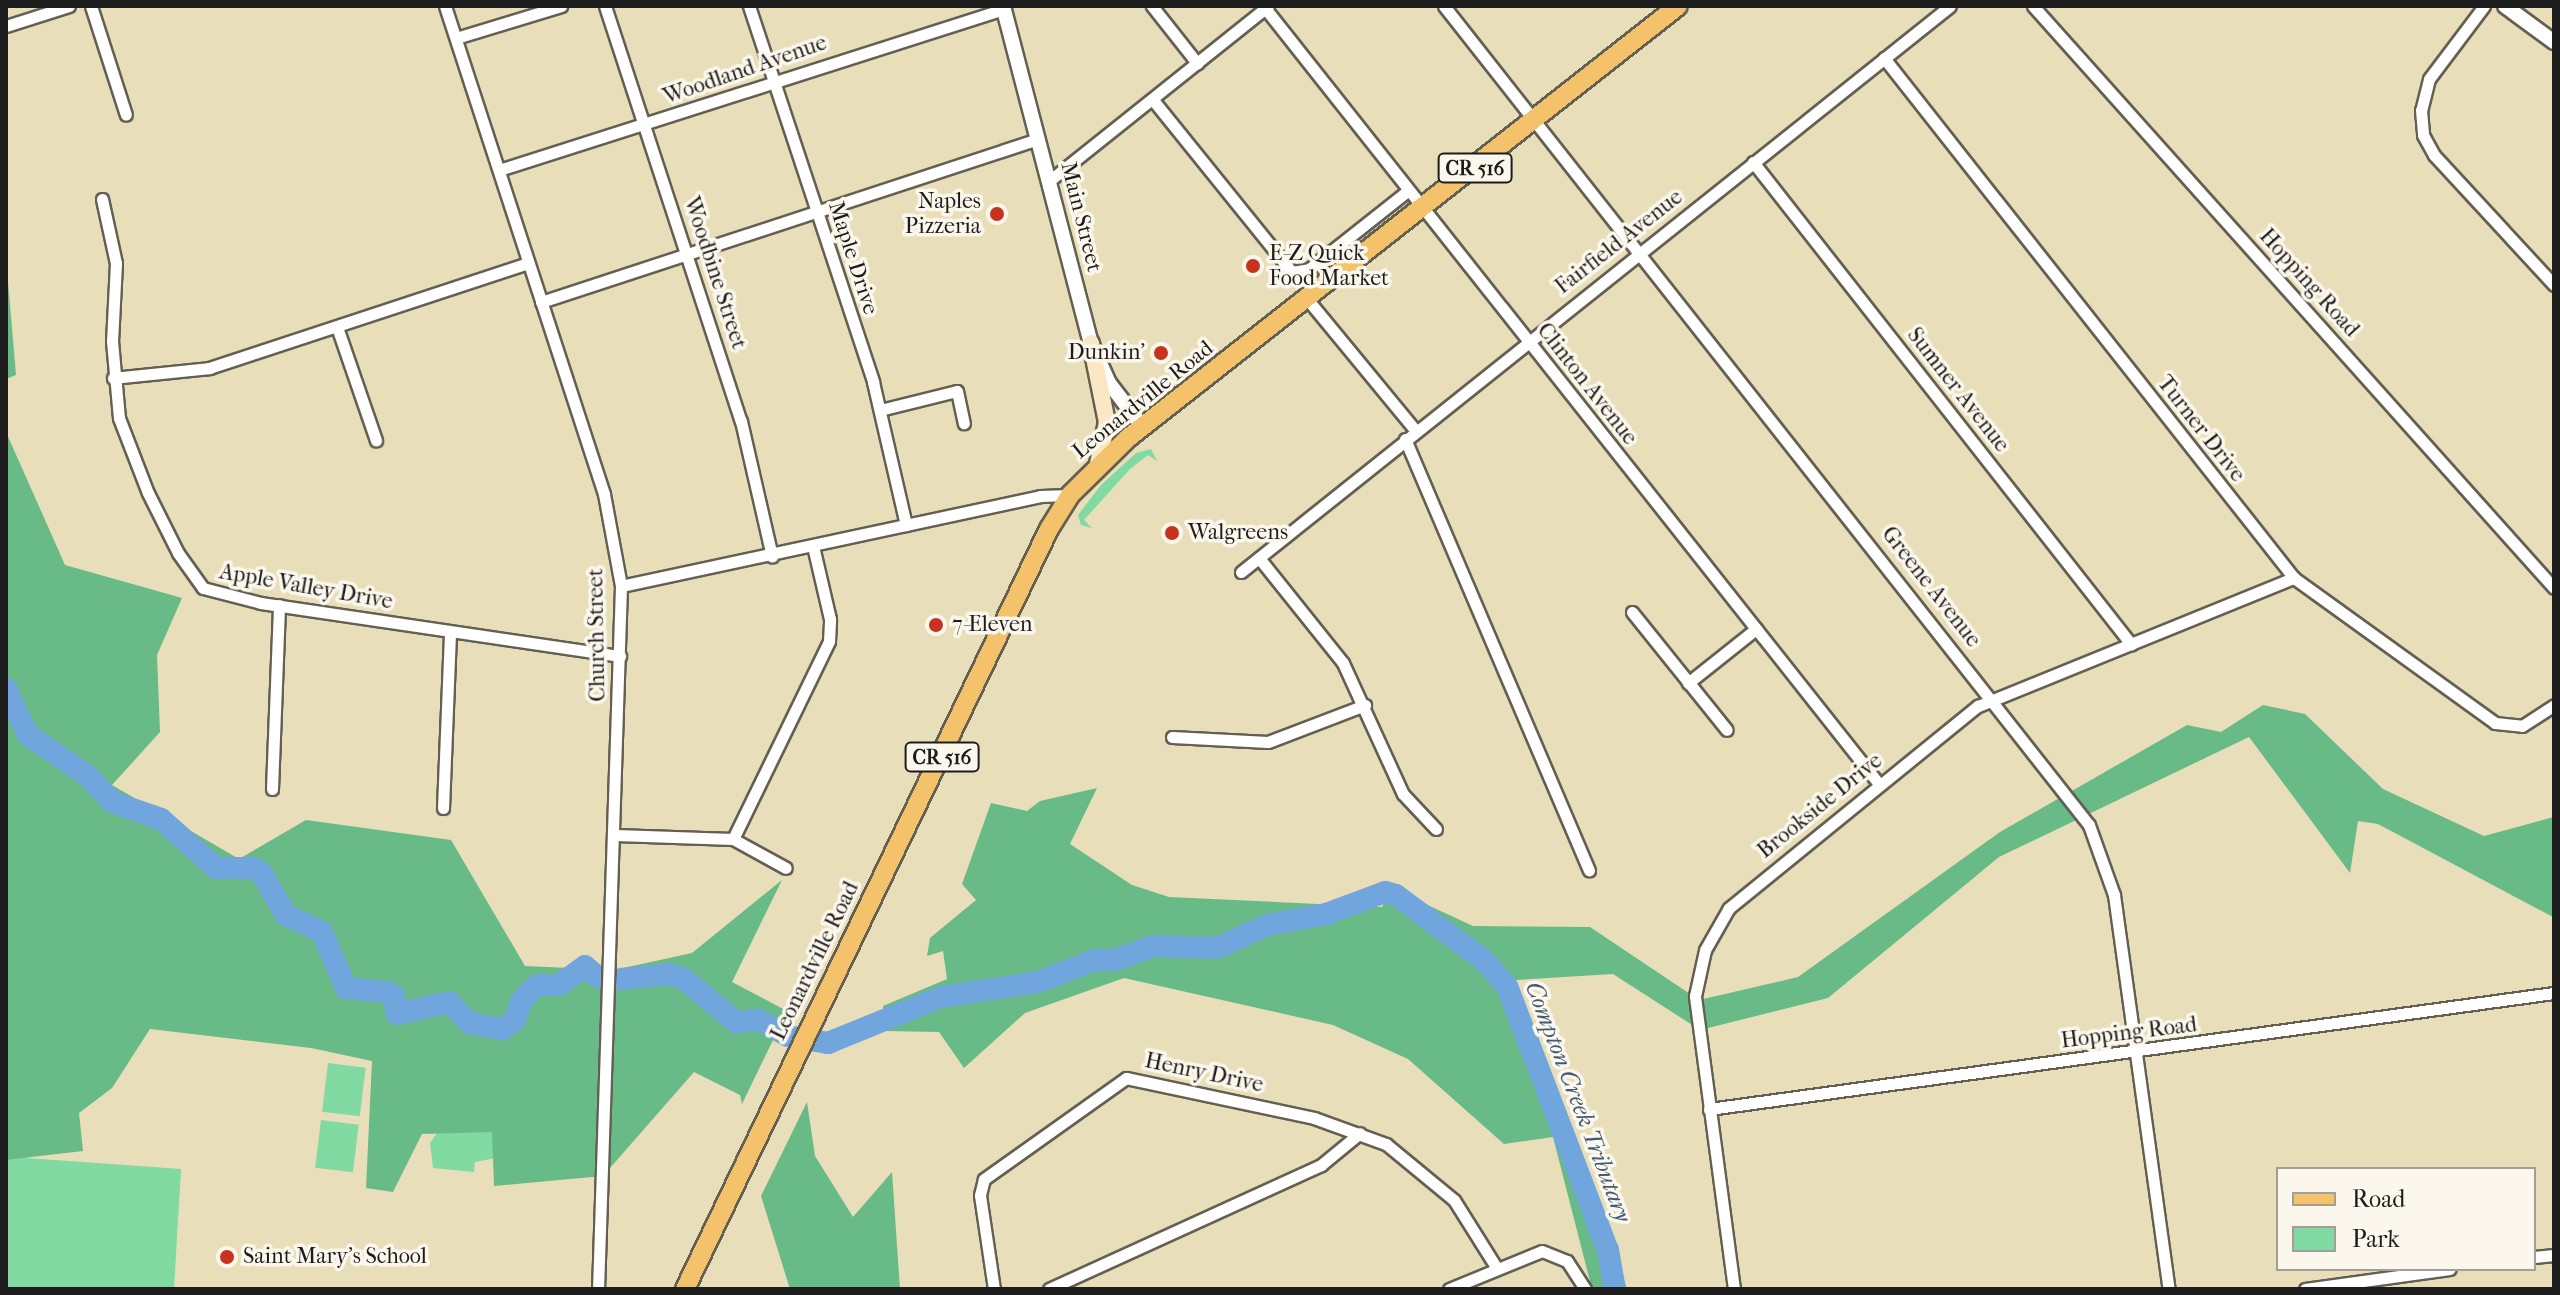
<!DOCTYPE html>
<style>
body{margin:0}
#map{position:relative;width:2560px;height:1295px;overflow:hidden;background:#e8deb9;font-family:"IM FELL French Canon",serif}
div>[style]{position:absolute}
.green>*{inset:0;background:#80daa1;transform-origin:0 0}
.forest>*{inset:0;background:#68ba87}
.river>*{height:22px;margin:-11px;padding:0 11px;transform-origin:11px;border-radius:11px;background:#70a5dd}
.roads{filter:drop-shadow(2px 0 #636053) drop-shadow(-2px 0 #636053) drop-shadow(0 2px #636053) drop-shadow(0 -2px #636053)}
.minor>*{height:11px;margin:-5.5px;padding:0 5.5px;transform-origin:5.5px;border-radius:5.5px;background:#fff}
.tertiary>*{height:14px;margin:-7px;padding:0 7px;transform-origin:7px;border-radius:7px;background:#fff}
.secondary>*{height:16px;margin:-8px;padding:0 8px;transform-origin:8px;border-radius:8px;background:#fae7c3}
.primary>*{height:18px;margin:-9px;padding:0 9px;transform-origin:9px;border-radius:9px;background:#f3c26a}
.dots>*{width:22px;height:22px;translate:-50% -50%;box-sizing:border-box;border:4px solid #fbf7ec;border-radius:50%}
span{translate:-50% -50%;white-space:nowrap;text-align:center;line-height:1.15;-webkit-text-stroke:7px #fbf7ec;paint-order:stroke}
.shield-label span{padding:2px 6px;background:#fbf7ec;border:2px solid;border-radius:6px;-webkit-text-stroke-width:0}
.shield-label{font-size:20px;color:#1c1c1c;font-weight:700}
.street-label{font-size:22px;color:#1c1c1c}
.poi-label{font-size:22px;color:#1c1c1c}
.right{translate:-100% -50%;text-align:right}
.left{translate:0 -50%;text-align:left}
.water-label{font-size:24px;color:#425a73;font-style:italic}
.frame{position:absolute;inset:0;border:8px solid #1c1c1c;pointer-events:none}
.legend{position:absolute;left:2276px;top:1167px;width:260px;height:104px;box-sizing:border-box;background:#fbf7ec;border:2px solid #a29f99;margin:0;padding:10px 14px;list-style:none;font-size:24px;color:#1c1c1c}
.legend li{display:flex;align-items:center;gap:16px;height:40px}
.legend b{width:40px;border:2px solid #a29f99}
</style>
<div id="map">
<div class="green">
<i style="clip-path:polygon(1151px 449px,1157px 461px,1148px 455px,1130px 469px,1084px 520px,1092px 528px,1081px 525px,1078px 515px,1101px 485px,1136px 453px)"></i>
<i style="left:328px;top:1063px;width:38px;height:49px;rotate:7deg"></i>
<i style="left:321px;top:1120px;width:38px;height:48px;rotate:7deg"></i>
<i style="clip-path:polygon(439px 1130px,498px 1130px,496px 1158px,475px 1162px,474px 1172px,433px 1168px,430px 1143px)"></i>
<i style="clip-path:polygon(13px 1157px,181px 1169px,174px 1289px,6px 1289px,6px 1160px)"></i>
</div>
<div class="forest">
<i style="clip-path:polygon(6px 258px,16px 375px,6px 379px)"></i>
<i style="clip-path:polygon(6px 432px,65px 565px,182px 598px,157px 655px,160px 732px,112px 785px,239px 859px,306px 820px,451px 840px,525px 966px,614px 970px,692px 953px,782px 880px,732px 982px,787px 1011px,742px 1104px,740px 1095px,694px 1072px,603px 1176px,494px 1186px,492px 1132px,422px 1134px,393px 1192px,366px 1188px,372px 1061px,311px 1048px,150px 1029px,112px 1088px,79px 1113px,83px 1151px,6px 1160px)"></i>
<i style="clip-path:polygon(2263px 705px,2305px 714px,2383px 789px,2484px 836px,2554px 817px,2553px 917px,2378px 824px,2358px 821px,2350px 873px,2249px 737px,1999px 857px,1828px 998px,1700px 1030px,1613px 974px,1516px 980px,1627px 1289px,1592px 1289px,1553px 1137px,1504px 1144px,1408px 1059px,1333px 1025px,1124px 978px,1025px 1013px,964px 1068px,939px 1032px,884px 1031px,883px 1006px,947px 979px,943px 951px,927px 956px,930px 938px,976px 900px,962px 884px,991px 803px,1027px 811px,1040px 801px,1097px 788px,1070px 844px,1132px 885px,1169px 897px,1382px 907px,1391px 888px,1473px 926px,1590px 927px,1699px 1000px,1798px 977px,2000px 832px,2187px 725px,2221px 732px)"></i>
<i style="clip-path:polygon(807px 1102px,815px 1156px,853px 1217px,892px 1172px,900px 1289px,790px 1289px,761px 1196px)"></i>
</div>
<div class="river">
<i style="left:6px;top:689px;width:51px;rotate:64.4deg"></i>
<i style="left:28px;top:735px;width:73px;rotate:34.3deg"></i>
<i style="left:88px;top:776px;width:35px;rotate:47deg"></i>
<i style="left:112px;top:802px;width:52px;rotate:19.1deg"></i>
<i style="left:161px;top:819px;width:74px;rotate:41.7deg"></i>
<i style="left:216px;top:868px;width:38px"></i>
<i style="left:254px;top:868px;width:10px;rotate:37deg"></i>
<i style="left:262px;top:874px;width:48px;rotate:59.7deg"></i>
<i style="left:286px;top:915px;width:40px;rotate:25deg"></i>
<i style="left:322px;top:932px;width:61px;rotate:66.8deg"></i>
<i style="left:346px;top:988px;width:42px;rotate:5.4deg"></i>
<i style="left:388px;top:992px;width:7px;rotate:34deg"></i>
<i style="left:394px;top:996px;width:18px;rotate:81deg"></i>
<i style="left:397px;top:1014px;width:53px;rotate:-13deg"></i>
<i style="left:449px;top:1002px;width:30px;rotate:45deg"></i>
<i style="left:470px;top:1023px;width:33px;rotate:11deg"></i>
<i style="left:502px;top:1029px;width:16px;rotate:-35deg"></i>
<i style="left:515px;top:1020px;width:20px;rotate:-72deg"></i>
<i style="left:521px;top:1001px;width:23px;rotate:-45deg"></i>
<i style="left:537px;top:985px;width:22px"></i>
<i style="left:559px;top:985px;width:32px;rotate:-36deg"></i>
<i style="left:585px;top:966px;width:18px;rotate:41deg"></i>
<i style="left:621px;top:979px;width:48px;rotate:-5.9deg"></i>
<i style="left:669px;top:974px;width:16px;rotate:18deg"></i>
<i style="left:684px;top:979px;width:67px;rotate:39.6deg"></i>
<i style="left:736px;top:1022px;width:23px;rotate:-5deg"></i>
<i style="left:759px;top:1020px;width:33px;rotate:29deg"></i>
<i style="left:788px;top:1036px;width:41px;rotate:9.9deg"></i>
<i style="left:828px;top:1043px;width:122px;rotate:-22.2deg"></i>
<i style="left:941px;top:997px;width:98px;rotate:-8.8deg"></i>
<i style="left:1038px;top:982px;width:61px;rotate:-21.1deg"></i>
<i style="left:1095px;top:960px;width:20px"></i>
<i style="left:1115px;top:960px;width:40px;rotate:-20.2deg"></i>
<i style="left:1153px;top:946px;width:64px;rotate:1.8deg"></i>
<i style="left:1217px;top:948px;width:55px;rotate:-24.7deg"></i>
<i style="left:1267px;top:925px;width:60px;rotate:-10.6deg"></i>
<i style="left:1326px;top:914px;width:63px;rotate:-20.4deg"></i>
<i style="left:1385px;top:892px;width:11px;rotate:15deg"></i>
<i style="left:1396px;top:895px;width:109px;rotate:36.5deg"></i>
<i style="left:1484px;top:960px;width:35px;rotate:49deg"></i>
<i style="left:1507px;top:986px;width:283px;rotate:69.1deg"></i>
<i style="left:1608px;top:1250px;width:40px;rotate:80deg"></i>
</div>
<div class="roads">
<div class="minor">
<i style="left:91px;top:6px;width:114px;rotate:72.2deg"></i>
<i style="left:445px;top:6px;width:513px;rotate:71.95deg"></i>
<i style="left:604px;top:494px;width:94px;rotate:79.5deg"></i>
<i style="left:621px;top:586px;width:703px;rotate:91.87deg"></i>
<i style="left:605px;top:6px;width:437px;rotate:71.9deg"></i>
<i style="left:741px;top:421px;width:139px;rotate:77.1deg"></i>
<i style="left:749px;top:6px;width:396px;rotate:71.7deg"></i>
<i style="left:873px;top:382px;width:147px;rotate:77deg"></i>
<i style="left:1152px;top:6px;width:73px;rotate:51.7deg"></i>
<i style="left:1444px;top:6px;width:1042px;rotate:51.78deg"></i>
<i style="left:2089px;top:825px;width:74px;rotate:70.3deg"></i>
<i style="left:2114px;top:895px;width:398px;rotate:82.1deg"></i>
<i style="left:2033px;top:6px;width:781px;rotate:48.17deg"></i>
<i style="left:2484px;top:6px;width:91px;rotate:127deg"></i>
<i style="left:2429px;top:79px;width:32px;rotate:104deg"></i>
<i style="left:2421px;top:110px;width:25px;rotate:85deg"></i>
<i style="left:2423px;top:135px;width:23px;rotate:61deg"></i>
<i style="left:2434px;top:155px;width:177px;rotate:47.3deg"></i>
<i style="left:1265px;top:8px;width:990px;rotate:51.65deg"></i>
<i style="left:6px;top:26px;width:66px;rotate:-17.6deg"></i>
<i style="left:456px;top:38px;width:110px;rotate:-16.9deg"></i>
<i style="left:1884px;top:58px;width:662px;rotate:51.75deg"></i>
<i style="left:2294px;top:578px;width:248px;rotate:35.8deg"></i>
<i style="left:2495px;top:723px;width:27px;rotate:6deg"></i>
<i style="left:2522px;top:726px;width:38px;rotate:-33deg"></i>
<i style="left:1153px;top:100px;width:221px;rotate:51.1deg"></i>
<i style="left:1292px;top:272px;width:17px;rotate:-10deg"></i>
<i style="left:1309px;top:269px;width:124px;rotate:-38.4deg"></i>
<i style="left:1753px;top:162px;width:613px;rotate:51.9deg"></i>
<i style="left:499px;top:170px;width:530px;rotate:-17.68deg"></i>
<i style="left:1049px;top:181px;width:280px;rotate:-38.6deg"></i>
<i style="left:102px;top:199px;width:66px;rotate:77.7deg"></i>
<i style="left:116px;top:263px;width:78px;rotate:92.9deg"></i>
<i style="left:112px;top:341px;width:77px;rotate:84.8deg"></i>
<i style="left:119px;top:418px;width:80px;rotate:68.9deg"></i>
<i style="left:148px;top:493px;width:67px;rotate:63.4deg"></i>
<i style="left:178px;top:553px;width:43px;rotate:54.5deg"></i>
<i style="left:203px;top:588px;width:60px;rotate:14.5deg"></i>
<i style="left:261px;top:603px;width:363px;rotate:8.4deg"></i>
<i style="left:1308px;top:300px;width:168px;rotate:50.5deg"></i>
<i style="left:541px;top:302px;width:523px;rotate:-18.16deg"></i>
<i style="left:337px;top:327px;width:120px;rotate:71deg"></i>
<i style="left:113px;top:378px;width:97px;rotate:-5.9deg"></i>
<i style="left:209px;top:368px;width:336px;rotate:-18.2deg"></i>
<i style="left:880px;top:410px;width:79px;rotate:-13.9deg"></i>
<i style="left:957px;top:391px;width:33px;rotate:78deg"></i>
<i style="left:1405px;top:439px;width:469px;rotate:66.9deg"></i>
<i style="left:1259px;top:558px;width:134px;rotate:51.3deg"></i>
<i style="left:1343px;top:663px;width:144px;rotate:65.4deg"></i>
<i style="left:1403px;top:794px;width:48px;rotate:46.7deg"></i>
<i style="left:1241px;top:572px;width:907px;rotate:-38.6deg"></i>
<i style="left:621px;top:586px;width:429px;rotate:-12.1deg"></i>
<i style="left:1040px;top:496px;width:30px;rotate:-2deg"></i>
<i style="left:1632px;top:612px;width:151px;rotate:51.2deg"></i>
<i style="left:1688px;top:683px;width:87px;rotate:-38.5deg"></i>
<i style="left:1172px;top:737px;width:96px;rotate:3deg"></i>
<i style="left:1268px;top:742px;width:104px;rotate:-20.9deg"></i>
<i style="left:272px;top:789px;width:184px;rotate:-87.8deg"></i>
<i style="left:443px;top:808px;width:176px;rotate:-87.7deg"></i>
<i style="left:615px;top:835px;width:118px;rotate:1.9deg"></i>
<i style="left:733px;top:839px;width:60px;rotate:28.7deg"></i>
<i style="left:733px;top:839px;width:220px;rotate:-64.1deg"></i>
<i style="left:829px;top:641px;width:22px;rotate:-87deg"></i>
<i style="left:830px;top:619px;width:75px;rotate:-103.1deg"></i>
<i style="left:1709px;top:1109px;width:853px;rotate:-7.82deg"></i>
<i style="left:2534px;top:1257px;width:20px;rotate:-6deg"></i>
<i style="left:994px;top:1289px;width:95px;rotate:-98.5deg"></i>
<i style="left:980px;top:1195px;width:16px;rotate:-76deg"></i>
<i style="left:984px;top:1179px;width:174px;rotate:-35.4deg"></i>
<i style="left:1126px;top:1078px;width:192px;rotate:12deg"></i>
<i style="left:1314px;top:1118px;width:77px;rotate:19.9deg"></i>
<i style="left:1386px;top:1144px;width:88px;rotate:39.5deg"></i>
<i style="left:1454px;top:1200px;width:79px;rotate:57.9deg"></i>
<i style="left:1049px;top:1289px;width:299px;rotate:-24.5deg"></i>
<i style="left:1321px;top:1165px;width:50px;rotate:-39.4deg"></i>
<i style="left:1449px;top:1289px;width:100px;rotate:-22.2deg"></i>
<i style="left:1542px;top:1251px;width:27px;rotate:22deg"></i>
<i style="left:1567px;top:1261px;width:33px;rotate:57deg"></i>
<i style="left:1734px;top:1289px;width:296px;rotate:-97.6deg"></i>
<i style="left:1695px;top:996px;width:47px;rotate:-77.7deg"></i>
<i style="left:1705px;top:950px;width:48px;rotate:-60.3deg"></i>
<i style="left:1729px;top:908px;width:321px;rotate:-39.1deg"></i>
<i style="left:1978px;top:706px;width:341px;rotate:-22.1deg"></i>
<i style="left:2305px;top:1289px;width:146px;rotate:-7.9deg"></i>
</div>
<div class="tertiary">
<i style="left:1003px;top:6px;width:348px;rotate:75.4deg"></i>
<i style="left:1091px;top:343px;width:44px;rotate:65.8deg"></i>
<i style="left:1109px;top:383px;width:54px;rotate:52.5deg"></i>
<i style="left:2505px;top:6px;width:61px;rotate:36.3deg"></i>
</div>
<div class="secondary">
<i style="left:1091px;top:343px;width:81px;rotate:78.6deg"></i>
<i style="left:1107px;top:422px;width:43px;rotate:102.1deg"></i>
</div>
<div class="primary">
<i style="left:685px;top:1289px;width:843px;rotate:-64.41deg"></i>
<i style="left:1049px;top:529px;width:40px;rotate:-58deg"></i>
<i style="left:1070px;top:495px;width:81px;rotate:-44.5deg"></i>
<i style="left:1128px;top:438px;width:699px;rotate:-38.15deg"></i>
</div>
</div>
<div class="dots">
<i style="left:997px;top:214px;background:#c8321e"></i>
<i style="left:1253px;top:266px;background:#c8321e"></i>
<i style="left:1161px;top:353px;background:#c8321e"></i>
<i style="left:1172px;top:533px;background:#c8321e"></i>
<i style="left:936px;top:625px;background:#c8321e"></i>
<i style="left:227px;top:1257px;background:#c8321e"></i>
</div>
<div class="shield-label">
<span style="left:1475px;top:168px">CR 516</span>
<span style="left:942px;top:757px">CR 516</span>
</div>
<div class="street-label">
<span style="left:745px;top:70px;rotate:-19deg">Woodland Avenue</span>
<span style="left:1081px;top:217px;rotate:76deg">Main Street</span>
<span style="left:1619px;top:242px;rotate:-38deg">Fairfield Avenue</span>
<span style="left:853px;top:258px;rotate:72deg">Maple Drive</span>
<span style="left:715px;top:273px;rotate:72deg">Woodbine Street</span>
<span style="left:2309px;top:283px;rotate:48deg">Hopping Road</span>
<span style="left:1587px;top:384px;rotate:52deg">Clinton Avenue</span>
<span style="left:1958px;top:390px;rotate:52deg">Sumner Avenue</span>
<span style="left:1143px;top:400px;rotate:-39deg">Leonardville Road</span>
<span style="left:2201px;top:429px;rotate:52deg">Turner Drive</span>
<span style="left:306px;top:587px;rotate:10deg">Apple Valley Drive</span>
<span style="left:1931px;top:587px;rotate:52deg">Greene Avenue</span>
<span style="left:597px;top:635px;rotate:-91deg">Church Street</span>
<span style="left:1820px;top:806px;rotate:-39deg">Brookside Drive</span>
<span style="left:815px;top:961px;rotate:-64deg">Leonardville Road</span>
<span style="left:2129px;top:1033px;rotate:-7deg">Hopping Road</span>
<span style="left:1204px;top:1073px;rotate:12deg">Henry Drive</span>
</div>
<div class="poi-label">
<span class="right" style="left:981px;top:214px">Naples<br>Pizzeria</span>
<span class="left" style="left:1269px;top:266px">E-Z Quick<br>Food Market</span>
<span class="right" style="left:1145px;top:353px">Dunkin'</span>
<span class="left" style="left:1188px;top:533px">Walgreens</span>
<span class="left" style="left:952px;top:625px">7-Eleven</span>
<span class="left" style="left:243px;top:1257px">Saint Mary's School</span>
</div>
<div class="water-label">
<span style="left:1578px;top:1102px;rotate:69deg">Compton Creek Tributary</span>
</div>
<div class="frame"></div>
<ul class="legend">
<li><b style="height:10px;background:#f3c26a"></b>Road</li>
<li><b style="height:22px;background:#80daa1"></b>Park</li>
</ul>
</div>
